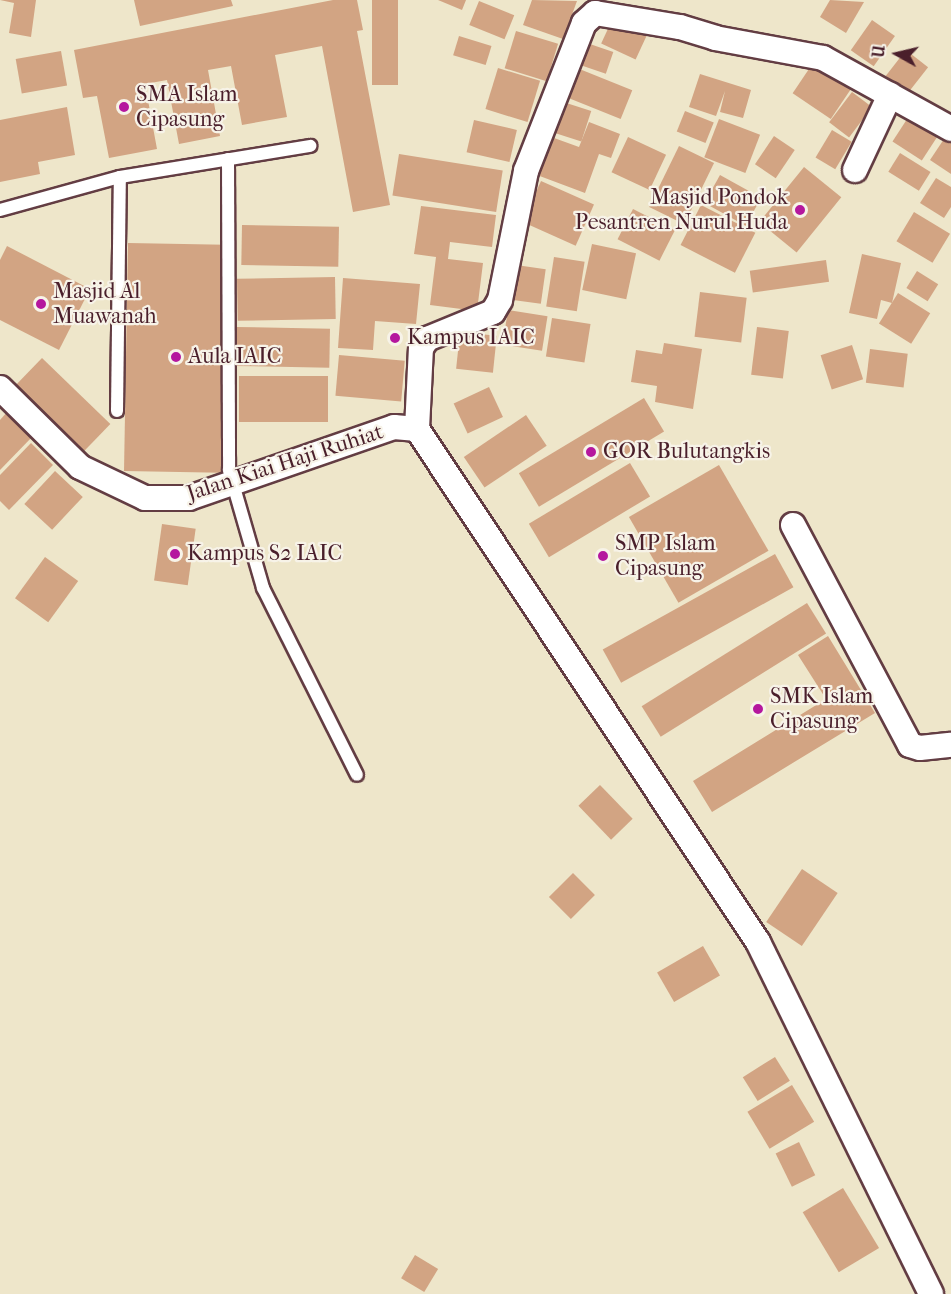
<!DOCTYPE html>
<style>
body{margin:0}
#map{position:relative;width:951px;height:1294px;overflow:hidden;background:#eee6ca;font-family:"IM FELL French Canon",serif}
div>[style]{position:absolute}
.building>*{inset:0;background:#d2a483;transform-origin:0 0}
.roads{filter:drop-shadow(2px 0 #633d43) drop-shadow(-2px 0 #633d43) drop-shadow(0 2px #633d43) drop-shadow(0 -2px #633d43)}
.lane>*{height:12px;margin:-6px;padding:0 6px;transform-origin:6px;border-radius:6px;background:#fff}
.street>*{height:24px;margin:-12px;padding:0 12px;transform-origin:12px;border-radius:12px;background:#fff}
.dots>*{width:16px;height:16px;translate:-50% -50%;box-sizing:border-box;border:3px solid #f7f3e8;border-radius:50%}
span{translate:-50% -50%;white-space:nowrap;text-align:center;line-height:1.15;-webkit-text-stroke:4.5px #f7f3e8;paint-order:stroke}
.poi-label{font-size:22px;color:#4a1f2b}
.left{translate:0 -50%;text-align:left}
.right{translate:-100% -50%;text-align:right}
.street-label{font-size:22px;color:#4a1f2b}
.north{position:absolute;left:867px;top:24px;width:60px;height:60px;-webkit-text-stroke:4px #f7f3e8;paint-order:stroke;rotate:278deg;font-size:16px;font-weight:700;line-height:24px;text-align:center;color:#4a1f2b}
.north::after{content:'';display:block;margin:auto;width:21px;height:27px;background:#4a1f2b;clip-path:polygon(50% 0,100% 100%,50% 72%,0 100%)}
</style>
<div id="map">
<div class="building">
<i style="clip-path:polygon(0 0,36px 0,31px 37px,9px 33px,14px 3px)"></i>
<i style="clip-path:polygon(134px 0,231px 0,233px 6px,140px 26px)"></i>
<i style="clip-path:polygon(333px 0,357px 0,363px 30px,357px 31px,390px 205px,353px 212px,322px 46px,275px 55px,287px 117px,242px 125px,231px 66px,208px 70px,220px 136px,179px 144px,167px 80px,145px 84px,157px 149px,109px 158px,97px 96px,83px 98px,74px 50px)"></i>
<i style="left:372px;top:0;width:26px;height:85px"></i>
<i style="clip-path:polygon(438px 0,466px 0,462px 10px)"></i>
<i style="clip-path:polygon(532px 0,577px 1px,563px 39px,523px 25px)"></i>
<i style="clip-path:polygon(830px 0,864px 2px,846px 33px,820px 17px)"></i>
<i style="left:479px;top:1px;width:38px;height:26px;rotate:22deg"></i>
<i style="left:613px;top:18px;width:38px;height:28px;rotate:25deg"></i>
<i style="left:872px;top:20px;width:28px;height:37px;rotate:35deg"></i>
<i style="left:516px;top:31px;width:44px;height:39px;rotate:17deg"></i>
<i style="left:459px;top:36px;width:34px;height:20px;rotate:17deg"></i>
<i style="left:584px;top:42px;width:31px;height:23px;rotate:19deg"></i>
<i style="left:906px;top:50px;width:28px;height:33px;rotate:38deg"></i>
<i style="left:61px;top:51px;width:35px;height:46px;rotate:80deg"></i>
<i style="left:815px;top:60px;width:46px;height:40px;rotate:34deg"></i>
<i style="left:572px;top:66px;width:65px;height:31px;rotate:22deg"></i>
<i style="left:498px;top:68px;width:44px;height:43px;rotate:17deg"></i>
<i style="clip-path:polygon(700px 74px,751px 90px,743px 118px,720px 112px,725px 91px,716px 116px,689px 107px)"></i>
<i style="left:852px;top:92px;width:25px;height:38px;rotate:37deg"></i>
<i style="left:557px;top:100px;width:36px;height:32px;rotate:18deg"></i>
<i style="clip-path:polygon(67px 107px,75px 155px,38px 162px,40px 174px,0 182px,0 120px)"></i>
<i style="left:685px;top:111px;width:31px;height:22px;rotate:22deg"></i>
<i style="left:911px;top:113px;width:35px;height:34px;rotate:33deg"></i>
<i style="left:719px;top:119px;width:44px;height:41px;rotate:21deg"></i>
<i style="left:474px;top:120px;width:44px;height:33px;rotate:13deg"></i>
<i style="clip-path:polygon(589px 122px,620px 134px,611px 158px,599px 154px,585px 193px,529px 172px,543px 134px,579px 147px)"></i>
<i style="left:832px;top:130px;width:23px;height:32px;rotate:31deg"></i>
<i style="clip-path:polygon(948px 133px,951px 135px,951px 174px,930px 160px)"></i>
<i style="left:774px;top:136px;width:25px;height:34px;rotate:34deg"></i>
<i style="left:628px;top:137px;width:42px;height:39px;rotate:25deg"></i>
<i style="left:679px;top:146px;width:39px;height:68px;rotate:26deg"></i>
<i style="left:900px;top:153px;width:36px;height:22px;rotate:32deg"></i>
<i style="left:399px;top:154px;width:105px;height:42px;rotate:9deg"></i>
<i style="left:804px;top:167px;width:48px;height:71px;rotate:39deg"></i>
<i style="left:720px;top:175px;width:47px;height:32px;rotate:29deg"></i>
<i style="clip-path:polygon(936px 178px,951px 187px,951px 207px,944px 218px,920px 203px)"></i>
<i style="left:541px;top:181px;width:58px;height:45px;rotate:24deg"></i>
<i style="left:701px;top:205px;width:61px;height:45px;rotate:27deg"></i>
<i style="clip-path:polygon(421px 206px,496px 215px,492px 247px,450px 242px,448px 259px,483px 263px,477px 311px,430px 305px,436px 257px,414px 254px)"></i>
<i style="left:633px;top:209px;width:47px;height:34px;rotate:27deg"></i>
<i style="left:914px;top:212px;width:42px;height:34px;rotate:31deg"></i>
<i style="left:242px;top:225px;width:97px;height:40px;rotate:1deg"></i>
<i style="left:128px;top:243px;width:97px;height:228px;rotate:1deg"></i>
<i style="left:592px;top:244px;width:45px;height:47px;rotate:12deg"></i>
<i style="clip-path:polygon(7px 246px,90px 289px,59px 350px,0 320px,0 260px)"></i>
<i style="clip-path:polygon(862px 254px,901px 263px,892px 303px,881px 300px,877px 319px,849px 313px)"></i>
<i style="left:554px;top:257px;width:31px;height:50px;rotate:9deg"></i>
<i style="left:826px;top:260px;width:22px;height:77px;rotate:82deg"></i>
<i style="left:516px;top:265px;width:30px;height:35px;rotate:8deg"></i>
<i style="left:917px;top:271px;width:25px;height:20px;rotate:32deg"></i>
<i style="left:335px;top:277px;width:42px;height:98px;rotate:89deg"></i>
<i style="clip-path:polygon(343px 278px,420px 284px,416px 324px,375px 321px,373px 350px,338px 348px)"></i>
<i style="left:700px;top:292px;width:47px;height:45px;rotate:7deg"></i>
<i style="left:898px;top:293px;width:38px;height:36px;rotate:32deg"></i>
<i style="left:508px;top:310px;width:40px;height:35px;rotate:9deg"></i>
<i style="left:552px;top:318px;width:39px;height:39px;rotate:9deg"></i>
<i style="left:235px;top:327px;width:95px;height:39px;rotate:1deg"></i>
<i style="left:757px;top:327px;width:32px;height:48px;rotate:7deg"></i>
<i style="left:460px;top:332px;width:37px;height:37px;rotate:6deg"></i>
<i style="clip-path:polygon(664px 343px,702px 349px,693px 409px,655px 402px,657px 386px,631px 382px,636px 350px,662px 354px)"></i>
<i style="left:852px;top:345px;width:36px;height:33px;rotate:72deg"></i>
<i style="left:870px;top:349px;width:38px;height:34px;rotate:7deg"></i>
<i style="left:339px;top:355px;width:66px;height:41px;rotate:5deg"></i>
<i style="left:42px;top:358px;width:95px;height:39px;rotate:44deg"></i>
<i style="left:239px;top:376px;width:89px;height:46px"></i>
<i style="left:489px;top:387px;width:33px;height:39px;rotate:65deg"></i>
<i style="left:644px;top:398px;width:39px;height:146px;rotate:59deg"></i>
<i style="clip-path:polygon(8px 411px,33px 436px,0 470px,0 420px)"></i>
<i style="left:526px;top:415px;width:37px;height:75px;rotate:56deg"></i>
<i style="clip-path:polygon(31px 443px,53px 465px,9px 510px,0 501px,0 475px)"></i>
<i style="left:630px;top:463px;width:39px;height:118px;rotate:59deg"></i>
<i style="left:719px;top:465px;width:99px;height:104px;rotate:60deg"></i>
<i style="left:55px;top:471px;width:38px;height:45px;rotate:43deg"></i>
<i style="left:162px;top:524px;width:34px;height:57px;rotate:8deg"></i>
<i style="left:775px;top:554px;width:38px;height:197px;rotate:61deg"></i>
<i style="left:45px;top:557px;width:41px;height:51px;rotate:36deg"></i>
<i style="left:807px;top:603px;width:36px;height:195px;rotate:58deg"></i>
<i style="clip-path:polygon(828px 636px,875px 713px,712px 812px,693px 781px,826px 699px,798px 655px)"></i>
<i style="left:600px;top:785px;width:47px;height:30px;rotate:46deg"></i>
<i style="left:802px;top:869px;width:43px;height:64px;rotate:34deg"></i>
<i style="left:573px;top:873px;width:31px;height:34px;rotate:45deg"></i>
<i style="left:703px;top:946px;width:34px;height:53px;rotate:60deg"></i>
<i style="left:775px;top:1057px;width:28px;height:38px;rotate:58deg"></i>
<i style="left:792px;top:1085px;width:43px;height:52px;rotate:59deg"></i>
<i style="left:799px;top:1142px;width:37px;height:26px;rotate:64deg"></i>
<i style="left:843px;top:1188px;width:70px;height:47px;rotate:59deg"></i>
<i style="left:415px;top:1255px;width:27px;height:27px;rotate:31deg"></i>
</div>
<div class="roads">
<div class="lane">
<i style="left:228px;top:159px;width:311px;rotate:89.8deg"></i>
<i style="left:229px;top:470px;width:123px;rotate:73.9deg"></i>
<i style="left:263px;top:588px;width:209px;rotate:63.3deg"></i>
<i style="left:0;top:210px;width:124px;rotate:-15.4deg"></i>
<i style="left:120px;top:177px;width:193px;rotate:-9.3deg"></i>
<i style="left:117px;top:411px;width:234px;rotate:-89.3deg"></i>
</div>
<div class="street">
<i style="left:855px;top:170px;width:83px;rotate:-65deg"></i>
<i style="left:0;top:388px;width:112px;rotate:44.6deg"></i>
<i style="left:80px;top:467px;width:72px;rotate:25.5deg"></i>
<i style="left:145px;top:498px;width:44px"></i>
<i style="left:189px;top:498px;width:217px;rotate:-19.1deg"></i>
<i style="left:394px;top:427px;width:23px;rotate:5deg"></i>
<i style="left:417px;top:429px;width:616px;rotate:56.39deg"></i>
<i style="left:758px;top:942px;width:392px;rotate:63.8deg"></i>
<i style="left:417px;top:429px;width:81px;rotate:-87.2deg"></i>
<i style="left:421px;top:348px;width:11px;rotate:-56deg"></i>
<i style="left:427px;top:339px;width:71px;rotate:-22.2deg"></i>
<i style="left:493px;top:312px;width:14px;rotate:-60deg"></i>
<i style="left:500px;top:300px;width:132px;rotate:-78.6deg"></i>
<i style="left:526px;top:171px;width:159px;rotate:-68.6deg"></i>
<i style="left:584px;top:23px;width:15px;rotate:-42deg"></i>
<i style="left:595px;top:13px;width:86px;rotate:9.4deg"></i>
<i style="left:680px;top:27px;width:37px;rotate:17deg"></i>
<i style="left:715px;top:38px;width:110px;rotate:10.5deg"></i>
<i style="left:823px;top:58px;width:146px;rotate:29deg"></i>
<i style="left:793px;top:525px;width:249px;rotate:62deg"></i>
<i style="left:910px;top:745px;width:10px;rotate:17deg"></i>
<i style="left:920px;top:748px;width:31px;rotate:-6deg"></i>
</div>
</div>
<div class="dots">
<i style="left:124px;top:107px;background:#b5179e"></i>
<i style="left:800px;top:210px;background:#b5179e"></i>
<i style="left:41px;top:304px;background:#b5179e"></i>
<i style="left:395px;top:338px;background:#b5179e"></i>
<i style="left:176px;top:357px;background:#b5179e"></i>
<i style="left:591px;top:452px;background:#b5179e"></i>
<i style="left:175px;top:554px;background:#b5179e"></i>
<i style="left:603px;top:556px;background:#b5179e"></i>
<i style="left:758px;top:709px;background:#b5179e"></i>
</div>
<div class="poi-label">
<span class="left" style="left:136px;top:107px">SMA Islam<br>Cipasung</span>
<span class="right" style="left:788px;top:210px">Masjid Pondok<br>Pesantren Nurul Huda</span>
<span class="left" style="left:53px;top:304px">Masjid Al<br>Muawanah</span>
<span class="left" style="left:407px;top:338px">Kampus IAIC</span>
<span class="left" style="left:188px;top:357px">Aula IAIC</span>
<span class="left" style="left:603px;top:452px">GOR Bulutangkis</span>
<span class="left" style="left:615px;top:556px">SMP Islam<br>Cipasung</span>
<span class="left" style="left:187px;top:554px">Kampus S2 IAIC</span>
<span class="left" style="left:770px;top:709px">SMK Islam<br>Cipasung</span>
</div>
<div class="street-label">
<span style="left:285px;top:463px;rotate:-18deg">Jalan Kiai Haji Ruhiat</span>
</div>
<div class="north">U</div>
</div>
